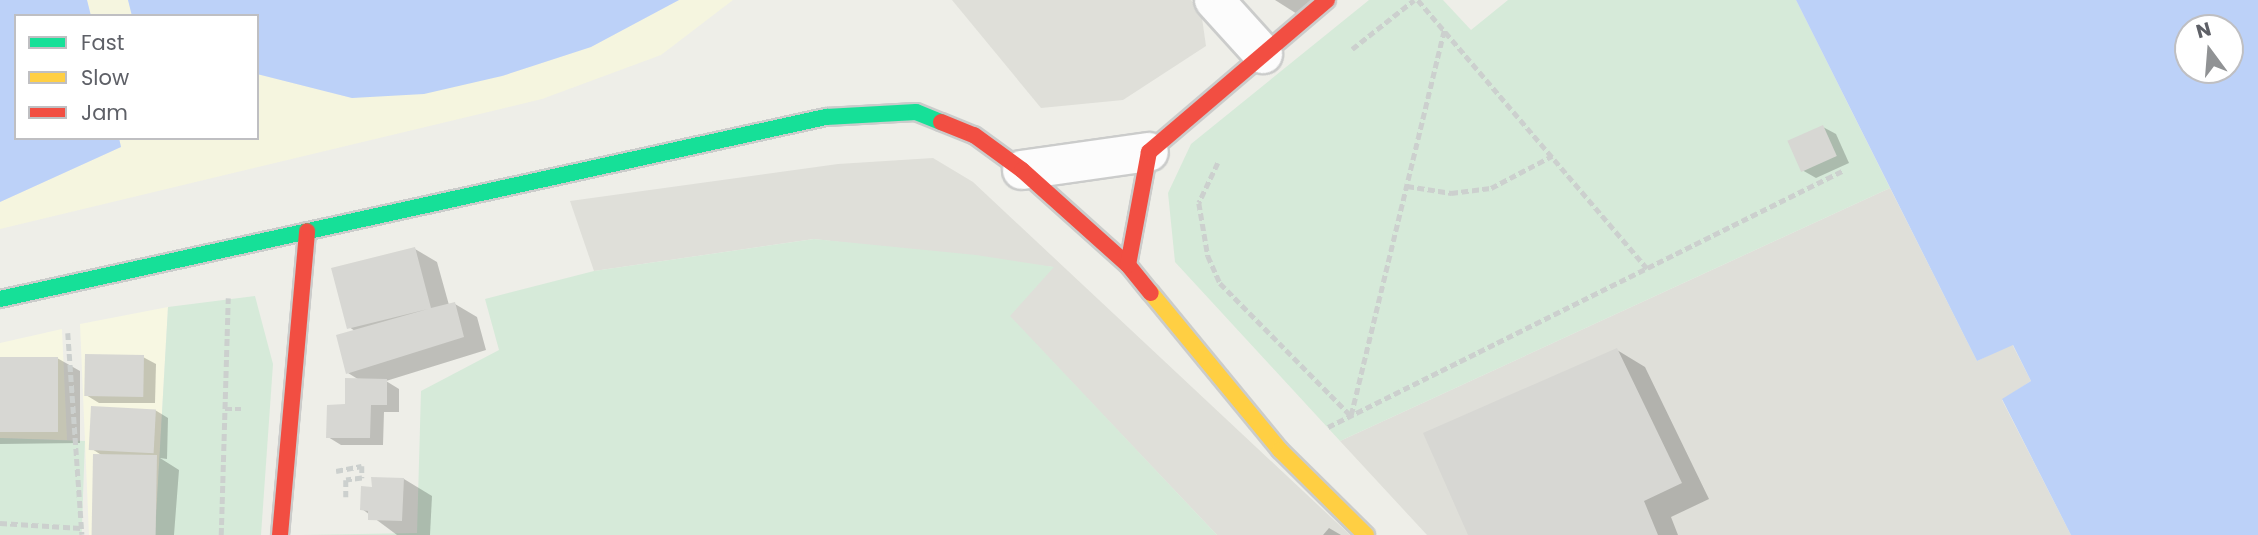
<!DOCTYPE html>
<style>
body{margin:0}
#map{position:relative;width:2258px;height:535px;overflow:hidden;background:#eeeee8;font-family:Poppins,sans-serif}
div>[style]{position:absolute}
.commercial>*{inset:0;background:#f7f7e2}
.industrial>*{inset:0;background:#dfdfd9}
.green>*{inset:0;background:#d6ead9;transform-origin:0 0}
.sand>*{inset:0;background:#f5f5df}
.water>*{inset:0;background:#bcd1f8}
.shadow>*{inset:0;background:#0003}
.building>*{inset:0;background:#d7d7d3;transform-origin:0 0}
.path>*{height:4.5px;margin-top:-2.25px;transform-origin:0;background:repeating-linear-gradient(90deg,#ccd0ce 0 7px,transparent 0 10.5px)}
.roads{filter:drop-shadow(2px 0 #cbcccb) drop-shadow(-2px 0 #cbcccb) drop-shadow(0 2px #cbcccb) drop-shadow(0 -2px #cbcccb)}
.street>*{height:38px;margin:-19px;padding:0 19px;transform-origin:19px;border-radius:19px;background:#fcfcfc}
.fast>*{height:16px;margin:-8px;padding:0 8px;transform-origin:8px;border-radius:8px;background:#16e098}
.slow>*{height:16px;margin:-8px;padding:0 8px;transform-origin:8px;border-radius:8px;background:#ffcf43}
.jam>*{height:16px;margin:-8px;padding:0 8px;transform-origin:8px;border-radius:8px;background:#f24e42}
span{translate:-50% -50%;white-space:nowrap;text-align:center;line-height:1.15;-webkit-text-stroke:6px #fff;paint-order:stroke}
.legend{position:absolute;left:14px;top:14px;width:245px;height:126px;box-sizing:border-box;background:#fff;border:2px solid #bfbfc2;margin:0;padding:9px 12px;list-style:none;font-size:21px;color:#5e6067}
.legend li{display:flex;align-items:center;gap:14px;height:35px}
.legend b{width:35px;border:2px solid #bfbfc2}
.north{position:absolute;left:2174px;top:14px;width:70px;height:70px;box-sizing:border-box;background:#fff;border:2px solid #bfbfc2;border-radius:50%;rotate:344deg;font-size:19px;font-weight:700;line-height:28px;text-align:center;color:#5e6067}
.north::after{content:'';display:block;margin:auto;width:24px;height:32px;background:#909294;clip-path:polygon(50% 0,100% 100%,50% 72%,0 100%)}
</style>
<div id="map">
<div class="commercial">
<i style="clip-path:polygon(168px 307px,155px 535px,89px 535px,80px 324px)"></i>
<i style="clip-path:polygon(62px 329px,67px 440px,0 438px,0 343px)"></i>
</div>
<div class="industrial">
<i style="clip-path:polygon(952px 0,1191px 0,1201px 11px,1206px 46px,1123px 100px,1041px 108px)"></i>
<i style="clip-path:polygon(933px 158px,973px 182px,1350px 535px,1217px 535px,1009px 316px,1053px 267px,814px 239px,594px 271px,570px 201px,838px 164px)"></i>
<i style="clip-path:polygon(1890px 188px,1977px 361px,2012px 344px,2031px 381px,2002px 400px,2071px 535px,1427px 535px,1340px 441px)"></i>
</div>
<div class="green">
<i style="clip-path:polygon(1369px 0,1443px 0,1471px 30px,1508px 0,1796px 0,1890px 188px,1340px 441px,1175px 262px,1168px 193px,1191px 144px)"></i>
<i style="clip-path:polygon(814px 239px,976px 255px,1054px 267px,1010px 316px,1217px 535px,300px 535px,417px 533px,421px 391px,499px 350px,485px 299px,594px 271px)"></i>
<i style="clip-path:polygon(255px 296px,273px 364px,261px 535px,155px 535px,168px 307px)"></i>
<i style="left:0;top:438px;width:85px;height:97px;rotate:2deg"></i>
</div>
<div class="sand">
<i style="clip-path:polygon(87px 0,128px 0,132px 16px,91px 16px)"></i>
<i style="clip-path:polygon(679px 0,733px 0,661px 55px,542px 99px,0 229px,0 202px,121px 147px,119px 138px,257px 138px,257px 74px,352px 98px,502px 76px,591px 47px)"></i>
</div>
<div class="water">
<i style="clip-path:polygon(0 0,87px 0,91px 16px,16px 16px,16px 138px,119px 138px,121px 147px,0 202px)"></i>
<i style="clip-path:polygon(128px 0,679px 0,591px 47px,502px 76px,424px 94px,352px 98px,257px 74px,257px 16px,132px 16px)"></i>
<i style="clip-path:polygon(evenodd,1796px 0,2258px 0,2258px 535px,2071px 535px,2002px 399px,2031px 381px,2013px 345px,1977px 361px,1796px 0,2230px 28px,2230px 70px,2188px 70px,2188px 28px,2230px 28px)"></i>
</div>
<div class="shadow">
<i style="clip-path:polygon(1275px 0,1326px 0,1305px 19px)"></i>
<i style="clip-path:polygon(1823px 127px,1836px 134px,1849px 163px,1816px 178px,1802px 170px)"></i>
<i style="clip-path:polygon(415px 249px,437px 262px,449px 305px,455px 304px,477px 317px,486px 350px,386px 381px,399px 389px,399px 412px,384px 412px,383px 445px,341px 445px,328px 437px,361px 381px,348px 373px,355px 331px,349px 327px)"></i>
<i style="clip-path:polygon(1617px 350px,1645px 367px,1709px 499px,1671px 517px,1678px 535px,1470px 535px)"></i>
<i style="clip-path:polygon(143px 357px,156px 364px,155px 403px,99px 403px,86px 395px)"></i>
<i style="clip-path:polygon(0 358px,57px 358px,80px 371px,80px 443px,0 444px)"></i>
<i style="clip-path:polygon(155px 410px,168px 418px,167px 459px,160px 458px,179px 470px,174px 535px,94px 535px,103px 456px,92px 449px)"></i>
<i style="clip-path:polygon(404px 479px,432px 496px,430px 535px,397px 535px,362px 509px,374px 489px)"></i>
<i style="clip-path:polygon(1329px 528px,1341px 535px,1323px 535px)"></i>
</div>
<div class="building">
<i style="left:1823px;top:125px;width:34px;height:39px;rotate:66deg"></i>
<i style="clip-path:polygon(415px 247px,431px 308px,455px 302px,464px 337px,346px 374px,336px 335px,428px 309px,347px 329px,331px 268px)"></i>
<i style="clip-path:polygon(1617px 348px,1682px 483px,1644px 501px,1658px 535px,1468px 535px,1423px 433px)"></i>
<i style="left:85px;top:354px;width:59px;height:42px;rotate:1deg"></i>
<i style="left:0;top:357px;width:58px;height:75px"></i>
<i style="clip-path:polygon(345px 378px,387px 379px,387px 405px,371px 405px,370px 438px,326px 438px,327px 405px,345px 404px)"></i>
<i style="left:91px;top:406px;width:65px;height:44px;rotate:3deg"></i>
<i style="left:93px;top:454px;width:64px;height:81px;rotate:1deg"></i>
<i style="clip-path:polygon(371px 477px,404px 478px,402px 521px,368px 520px,368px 511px,360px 510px,361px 486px,372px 487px)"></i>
</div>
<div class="path">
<i style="left:1418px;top:0;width:353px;rotate:49.5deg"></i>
<i style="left:1352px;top:49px;width:79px;rotate:-38.3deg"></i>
<i style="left:1218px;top:163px;width:44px;rotate:115.4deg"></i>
<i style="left:1199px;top:203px;width:54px;rotate:80.4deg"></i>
<i style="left:1208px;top:256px;width:30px;rotate:66deg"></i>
<i style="left:1220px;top:283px;width:187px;rotate:45.4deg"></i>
<i style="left:1407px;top:186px;width:45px;rotate:9deg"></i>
<i style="left:1451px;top:193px;width:40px;rotate:-7.1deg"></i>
<i style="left:1491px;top:188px;width:69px;rotate:-27.7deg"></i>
<i style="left:68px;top:333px;width:202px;rotate:86deg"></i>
<i style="left:225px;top:409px;width:16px"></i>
<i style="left:1351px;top:415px;width:396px;rotate:-76.4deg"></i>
<i style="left:1328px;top:427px;width:576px;rotate:-26.48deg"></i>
<i style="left:336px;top:471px;width:26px;rotate:-11deg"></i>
<i style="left:362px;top:466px;width:12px;rotate:90deg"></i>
<i style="left:362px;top:478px;width:16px;rotate:173deg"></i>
<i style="left:346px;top:480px;width:17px;rotate:90deg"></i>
<i style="left:0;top:523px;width:81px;rotate:3.5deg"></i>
<i style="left:221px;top:535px;width:237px;rotate:-88.3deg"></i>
</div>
<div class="roads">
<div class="street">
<i style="left:1214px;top:0;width:73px;rotate:47.8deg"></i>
<i style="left:1022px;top:170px;width:128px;rotate:-8.1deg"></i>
</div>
<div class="fast">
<i style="left:0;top:299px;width:846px;rotate:-12.43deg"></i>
<i style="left:826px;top:117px;width:90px;rotate:-3.2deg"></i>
<i style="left:916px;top:112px;width:27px;rotate:22deg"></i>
</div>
<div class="slow">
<i style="left:1151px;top:293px;width:203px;rotate:50.6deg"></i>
<i style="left:1280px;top:450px;width:121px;rotate:44.7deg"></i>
</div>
<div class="jam">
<i style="left:941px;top:122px;width:35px;rotate:22deg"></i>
<i style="left:974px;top:135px;width:59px;rotate:36.1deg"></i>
<i style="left:1022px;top:170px;width:142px;rotate:41.9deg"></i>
<i style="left:1128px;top:265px;width:36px;rotate:51deg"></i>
<i style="left:1128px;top:265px;width:115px;rotate:-79.5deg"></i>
<i style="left:1149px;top:152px;width:234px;rotate:-40.5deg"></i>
<i style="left:280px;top:535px;width:305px;rotate:-84.9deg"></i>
</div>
</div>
<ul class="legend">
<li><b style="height:9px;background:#16e098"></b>Fast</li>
<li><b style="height:9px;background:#ffcf43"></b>Slow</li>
<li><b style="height:9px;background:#f24e42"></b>Jam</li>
</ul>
<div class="north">N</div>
</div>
